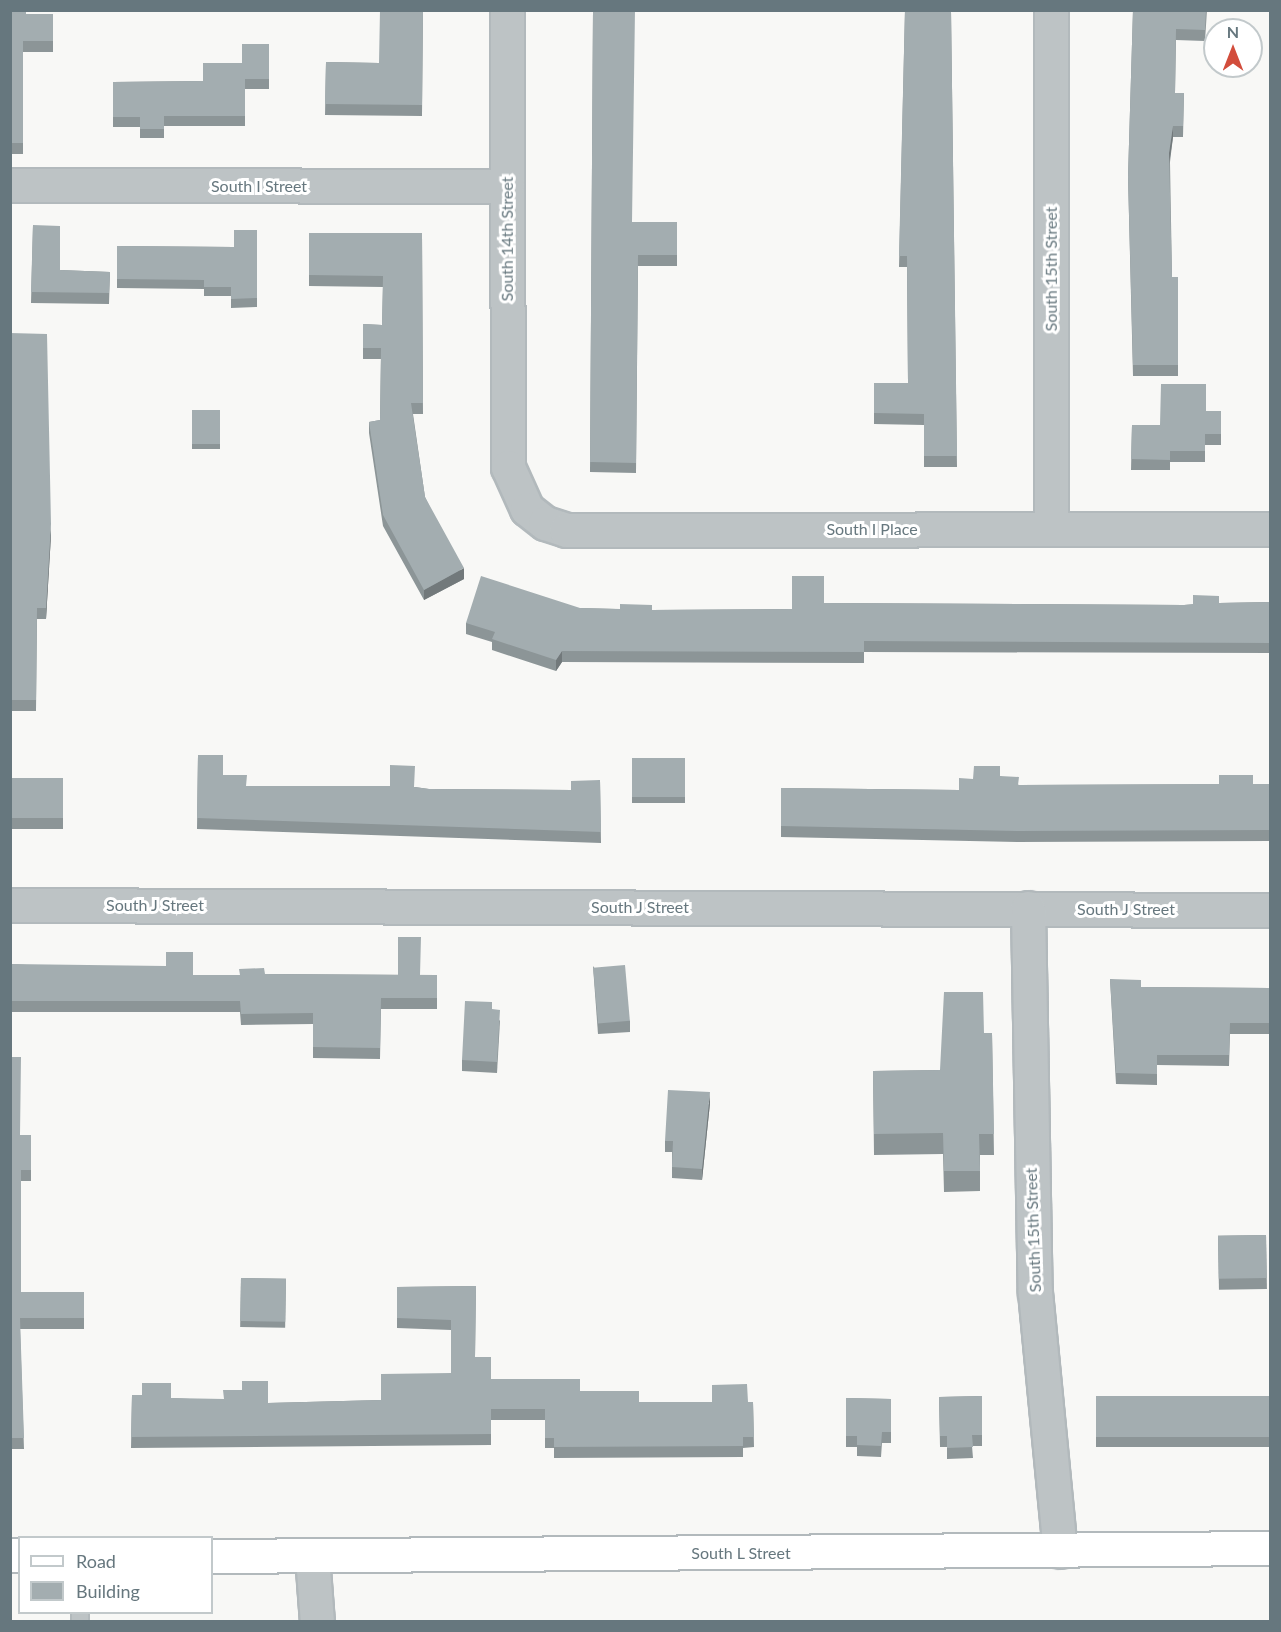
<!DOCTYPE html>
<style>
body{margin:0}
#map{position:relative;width:1281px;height:1632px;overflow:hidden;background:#f8f8f6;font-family:Lato,sans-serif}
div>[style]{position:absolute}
.roads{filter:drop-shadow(2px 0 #b2b9bc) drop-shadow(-2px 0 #b2b9bc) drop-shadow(0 2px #b2b9bc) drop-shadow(0 -2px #b2b9bc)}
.lane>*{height:16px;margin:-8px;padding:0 8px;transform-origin:8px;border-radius:8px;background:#bdc3c5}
.street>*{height:33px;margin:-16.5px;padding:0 16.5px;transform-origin:16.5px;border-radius:16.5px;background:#bdc3c5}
.secondary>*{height:33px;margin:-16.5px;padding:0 16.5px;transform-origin:16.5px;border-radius:16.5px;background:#fff}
.wall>*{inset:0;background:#8c9597;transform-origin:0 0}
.shaded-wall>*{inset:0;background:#72797b}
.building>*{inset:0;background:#a3adb0;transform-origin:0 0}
span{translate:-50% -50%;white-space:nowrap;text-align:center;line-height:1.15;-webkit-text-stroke:6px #fff;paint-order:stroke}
.street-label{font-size:16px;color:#66777e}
.frame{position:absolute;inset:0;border:12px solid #66777e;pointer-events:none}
.legend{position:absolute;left:18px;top:1536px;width:195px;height:78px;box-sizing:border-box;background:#fff;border:2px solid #c2c9cb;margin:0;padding:8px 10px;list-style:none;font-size:18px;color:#66777e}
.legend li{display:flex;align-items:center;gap:12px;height:30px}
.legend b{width:30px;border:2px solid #c2c9cb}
.north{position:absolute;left:1203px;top:18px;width:60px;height:60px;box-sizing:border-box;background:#fff;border:2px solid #c2c9cb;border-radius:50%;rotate:0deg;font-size:16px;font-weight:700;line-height:24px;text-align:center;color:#66777e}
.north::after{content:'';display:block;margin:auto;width:21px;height:27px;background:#d24d3c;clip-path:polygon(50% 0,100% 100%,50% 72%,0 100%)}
</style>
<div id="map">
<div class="roads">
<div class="lane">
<i style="left:80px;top:1612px;width:10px;rotate:90deg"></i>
</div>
<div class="street">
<i style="left:507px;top:10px;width:457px;rotate:89.9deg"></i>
<i style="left:508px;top:467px;width:46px;rotate:65.7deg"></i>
<i style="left:527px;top:509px;width:23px;rotate:38deg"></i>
<i style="left:545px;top:523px;width:22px;rotate:18deg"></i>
<i style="left:566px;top:530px;width:704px;rotate:-0.08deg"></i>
<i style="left:1051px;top:10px;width:518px;rotate:90deg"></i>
<i style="left:10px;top:185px;width:497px;rotate:0.1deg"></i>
<i style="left:10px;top:905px;width:1260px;rotate:0.23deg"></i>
<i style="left:1028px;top:908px;width:384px;rotate:89deg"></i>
<i style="left:1035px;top:1292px;width:260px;rotate:84.5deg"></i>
<i style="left:312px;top:1556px;width:66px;rotate:85.7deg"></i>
</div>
<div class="secondary">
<i style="left:10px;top:1555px;width:10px"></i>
<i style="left:212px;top:1556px;width:1058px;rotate:-0.43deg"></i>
</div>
</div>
<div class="wall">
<i style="clip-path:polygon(10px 10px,26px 14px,53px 14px,53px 52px,23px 52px,23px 154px,10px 154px)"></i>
<i style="clip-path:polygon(423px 10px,422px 116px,325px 115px,326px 62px,379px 63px)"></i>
<i style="clip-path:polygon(593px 10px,632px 222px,677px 222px,677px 266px,638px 266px,636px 473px,590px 472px)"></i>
<i style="clip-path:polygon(905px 10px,951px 10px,957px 467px,924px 467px,924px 425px,874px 424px,874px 383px,908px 383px,907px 267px,899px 267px)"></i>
<i style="clip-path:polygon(1133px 10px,1207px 10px,1205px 41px,1176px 40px,1175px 93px,1184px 93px,1183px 137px,1173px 137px,1170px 162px,1172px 277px,1178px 277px,1178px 376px,1133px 376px,1128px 177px)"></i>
<i style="clip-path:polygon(269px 44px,269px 89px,245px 89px,245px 126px,164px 126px,164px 138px,140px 138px,140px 127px,113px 127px,113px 82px,203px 81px,242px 63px)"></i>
<i style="clip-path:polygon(33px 225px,60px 270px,110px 272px,109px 304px,31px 303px)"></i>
<i style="clip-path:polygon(257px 230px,257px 307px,231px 308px,231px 296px,204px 296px,204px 289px,117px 288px,117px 246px,234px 247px)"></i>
<i style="clip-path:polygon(309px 233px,422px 233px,423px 414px,413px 414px,425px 497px,464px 579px,424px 600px,383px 526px,369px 433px,369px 422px,380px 420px,381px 359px,363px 359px,363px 324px,382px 325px,383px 287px,309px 286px)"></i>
<i style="clip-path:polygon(10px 333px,51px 535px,46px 619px,37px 619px,36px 711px,10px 711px)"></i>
<i style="left:192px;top:410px;width:28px;height:39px"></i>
<i style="clip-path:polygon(1206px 411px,1221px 411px,1221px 445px,1205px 445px,1205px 462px,1170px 462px,1170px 470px,1131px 470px,1132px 425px,1160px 425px)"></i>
<i style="clip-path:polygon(1270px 602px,1270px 653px,864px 652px,864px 663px,562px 662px,556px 671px,492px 650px,492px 642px,466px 634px,466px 623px,580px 608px,652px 610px,792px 609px,824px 603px,1184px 605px,1219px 603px)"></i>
<i style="clip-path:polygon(198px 755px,223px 775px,246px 786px,415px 787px,429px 789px,571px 790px,600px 780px,601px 843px,197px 829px)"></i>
<i style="left:685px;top:758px;width:45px;height:53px;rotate:90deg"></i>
<i style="clip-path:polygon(1000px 776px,1019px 785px,1270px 784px,1270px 841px,1017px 842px,781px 837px,781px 788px,959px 790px,973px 779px)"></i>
<i style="left:10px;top:778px;width:53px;height:51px"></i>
<i style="clip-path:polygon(10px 964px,193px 975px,240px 975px,265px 974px,437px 975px,437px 1009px,381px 1009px,380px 1059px,313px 1058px,313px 1024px,241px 1025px,240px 1012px,10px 1012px)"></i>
<i style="clip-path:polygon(593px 966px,630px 1021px,630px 1032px,598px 1034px)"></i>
<i style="clip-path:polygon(1110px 979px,1141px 987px,1270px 988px,1270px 1034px,1230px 1034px,1229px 1066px,1157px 1065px,1157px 1085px,1116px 1084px)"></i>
<i style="clip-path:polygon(492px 1010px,500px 1021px,497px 1073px,462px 1071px,462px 1060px)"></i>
<i style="clip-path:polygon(984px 1033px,992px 1033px,994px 1155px,980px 1155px,980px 1191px,944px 1192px,943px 1154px,874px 1155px,873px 1071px,940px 1070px)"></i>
<i style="clip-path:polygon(10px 1057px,20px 1135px,31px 1135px,31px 1181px,21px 1181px,21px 1292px,84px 1292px,84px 1329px,20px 1329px,24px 1449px,10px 1449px)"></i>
<i style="clip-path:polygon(710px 1103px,702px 1180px,672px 1178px,672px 1152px,665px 1152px,665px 1141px)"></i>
<i style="left:1266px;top:1235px;width:54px;height:48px;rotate:89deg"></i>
<i style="left:241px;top:1278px;width:45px;height:49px;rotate:1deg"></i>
<i style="clip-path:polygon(476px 1286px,475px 1357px,491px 1379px,580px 1391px,639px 1402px,753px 1402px,754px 1447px,743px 1448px,743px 1457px,554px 1458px,554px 1448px,545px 1448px,545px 1420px,491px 1420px,491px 1445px,131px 1448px,132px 1395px,171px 1398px,268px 1403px,381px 1400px,451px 1373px,451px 1330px,397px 1328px,397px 1287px)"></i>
<i style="clip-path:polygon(982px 1396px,982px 1446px,972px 1446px,973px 1458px,947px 1459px,947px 1447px,940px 1447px,939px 1397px)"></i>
<i style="left:1270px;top:1396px;width:51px;height:174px;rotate:90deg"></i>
<i style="clip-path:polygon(846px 1398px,891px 1399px,891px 1443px,882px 1443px,881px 1457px,857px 1456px,857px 1447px,846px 1447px)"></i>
</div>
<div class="shaded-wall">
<i style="clip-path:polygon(1173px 126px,1173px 137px,1169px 164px,1169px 153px)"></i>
<i style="clip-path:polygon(51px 524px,51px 535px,46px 619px,46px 608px)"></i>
<i style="clip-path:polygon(464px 568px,464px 579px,424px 600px,424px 590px)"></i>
<i style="clip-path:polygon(562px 651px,562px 662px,556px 671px,556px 660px)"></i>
<i style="clip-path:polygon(710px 1092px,710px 1103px,702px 1180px,702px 1169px)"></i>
</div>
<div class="building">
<i style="clip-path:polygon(10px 10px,26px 10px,26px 14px,53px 14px,53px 41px,23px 41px,23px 143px,10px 143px)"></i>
<i style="clip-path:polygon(380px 10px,423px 10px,422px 105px,325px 104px,326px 62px,379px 63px)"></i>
<i style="clip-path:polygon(593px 10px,635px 10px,632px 222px,677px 222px,677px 255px,638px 255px,636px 463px,590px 462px)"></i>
<i style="clip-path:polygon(905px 10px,951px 10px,957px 456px,924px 456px,924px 414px,874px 413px,874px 383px,908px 383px,907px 256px,899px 256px)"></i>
<i style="clip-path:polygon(1133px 10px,1206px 10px,1205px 30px,1176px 29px,1175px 93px,1184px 93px,1183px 126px,1173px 126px,1169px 153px,1172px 277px,1178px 277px,1178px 365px,1133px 365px,1128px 177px)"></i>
<i style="clip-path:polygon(242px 44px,269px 44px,269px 79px,245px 79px,245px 116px,164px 116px,164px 129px,140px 129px,140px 117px,113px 117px,113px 82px,203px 81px,203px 63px,242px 63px)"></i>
<i style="clip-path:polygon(33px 225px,60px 226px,60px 270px,110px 272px,109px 293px,31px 292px)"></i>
<i style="clip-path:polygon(234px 230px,257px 230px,257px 298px,231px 299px,231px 287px,204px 287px,204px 280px,117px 279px,117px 246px,234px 247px)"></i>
<i style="clip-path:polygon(309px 233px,422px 233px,423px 403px,411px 403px,425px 497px,464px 568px,424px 590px,383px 515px,369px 422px,380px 420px,381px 348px,363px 348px,363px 324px,382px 325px,383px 276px,309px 275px)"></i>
<i style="clip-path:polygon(10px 333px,47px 334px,51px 524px,46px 608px,37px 608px,36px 700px,10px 700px)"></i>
<i style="clip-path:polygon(1161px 384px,1206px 384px,1206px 411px,1221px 411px,1221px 434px,1205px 434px,1205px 451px,1170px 451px,1170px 460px,1131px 459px,1132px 425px,1160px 425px)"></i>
<i style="left:192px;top:410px;width:28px;height:34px"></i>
<i style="clip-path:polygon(481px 576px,580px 608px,620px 609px,620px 604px,652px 605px,652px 610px,792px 609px,792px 576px,824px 576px,824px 603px,1184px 605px,1193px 604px,1193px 595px,1219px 596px,1219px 603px,1270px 602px,1270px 643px,864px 641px,864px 652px,562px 651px,556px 660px,492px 639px,495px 632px,466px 623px)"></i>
<i style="clip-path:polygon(198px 755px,223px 755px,223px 775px,247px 775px,246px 786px,390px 786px,390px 765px,415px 766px,414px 787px,429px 789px,571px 790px,571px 781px,600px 780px,601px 832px,197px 818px)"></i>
<i style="left:685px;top:758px;width:39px;height:53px;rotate:90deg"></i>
<i style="clip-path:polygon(974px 766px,1000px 766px,1000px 776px,1019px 777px,1018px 785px,1219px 784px,1219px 775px,1253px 775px,1253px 784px,1270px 784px,1270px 830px,1017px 831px,781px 826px,781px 788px,959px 790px,959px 778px,973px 779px)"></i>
<i style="left:10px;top:778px;width:53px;height:40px"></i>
<i style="clip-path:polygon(398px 937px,421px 937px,420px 975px,437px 975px,437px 998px,381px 998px,380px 1048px,313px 1047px,313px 1013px,241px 1014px,240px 1001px,10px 1001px,10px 964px,166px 966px,166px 952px,193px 952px,193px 975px,240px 975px,239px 969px,264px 968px,265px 974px,398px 975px)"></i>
<i style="left:625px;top:965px;width:56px;height:32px;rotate:85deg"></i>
<i style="clip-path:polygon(1110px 979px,1141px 980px,1141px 987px,1270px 988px,1270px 1023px,1230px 1023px,1229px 1055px,1157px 1055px,1157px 1074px,1116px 1073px)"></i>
<i style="clip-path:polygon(944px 992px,983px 992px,984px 1033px,992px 1033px,994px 1134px,979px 1134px,980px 1171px,944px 1171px,943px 1133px,874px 1134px,873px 1071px,940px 1070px)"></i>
<i style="clip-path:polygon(465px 1001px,492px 1002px,492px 1009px,500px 1010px,497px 1062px,462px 1060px)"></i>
<i style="clip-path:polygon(10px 1057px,21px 1057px,20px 1135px,31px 1135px,31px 1170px,21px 1170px,21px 1292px,84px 1292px,84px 1318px,20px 1318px,24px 1438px,10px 1438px)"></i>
<i style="clip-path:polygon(668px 1090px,710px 1092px,702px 1169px,672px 1167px,673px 1141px,665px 1141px)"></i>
<i style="left:1266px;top:1235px;width:43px;height:48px;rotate:89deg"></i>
<i style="left:241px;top:1278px;width:45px;height:43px;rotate:1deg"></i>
<i style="clip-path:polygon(476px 1286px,475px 1357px,491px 1357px,491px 1379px,580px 1379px,580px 1391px,639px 1391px,639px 1402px,712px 1402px,712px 1385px,747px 1384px,748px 1402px,753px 1402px,754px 1437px,743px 1437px,743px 1446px,554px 1447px,554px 1438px,545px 1438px,545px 1409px,491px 1409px,491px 1434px,131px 1437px,132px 1395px,142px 1395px,142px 1383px,171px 1383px,171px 1398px,224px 1399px,223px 1390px,242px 1390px,242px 1381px,268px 1381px,268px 1403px,381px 1400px,381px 1374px,451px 1373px,451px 1320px,397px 1318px,397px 1287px)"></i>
<i style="clip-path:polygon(982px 1396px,982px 1435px,972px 1435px,973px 1447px,947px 1448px,947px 1436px,940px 1436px,939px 1397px)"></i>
<i style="left:1270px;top:1396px;width:41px;height:174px;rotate:90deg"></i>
<i style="clip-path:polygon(846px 1398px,891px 1399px,891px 1432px,882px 1432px,881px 1446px,857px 1445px,857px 1436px,846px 1436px)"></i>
</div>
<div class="street-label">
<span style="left:259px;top:186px">South I Street</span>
<span style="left:507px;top:239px;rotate:-90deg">South 14th Street</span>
<span style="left:1051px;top:269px;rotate:-90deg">South 15th Street</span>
<span style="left:872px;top:529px">South I Place</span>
<span style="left:155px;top:905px">South J Street</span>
<span style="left:640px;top:907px">South J Street</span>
<span style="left:1126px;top:909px">South J Street</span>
<span style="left:1033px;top:1230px;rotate:-92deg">South 15th Street</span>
<span style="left:741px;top:1553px">South L Street</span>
</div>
<div class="frame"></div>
<ul class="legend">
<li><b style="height:8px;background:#fff"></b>Road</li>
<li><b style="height:16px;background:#a3adb0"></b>Building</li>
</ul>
<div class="north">N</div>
</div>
